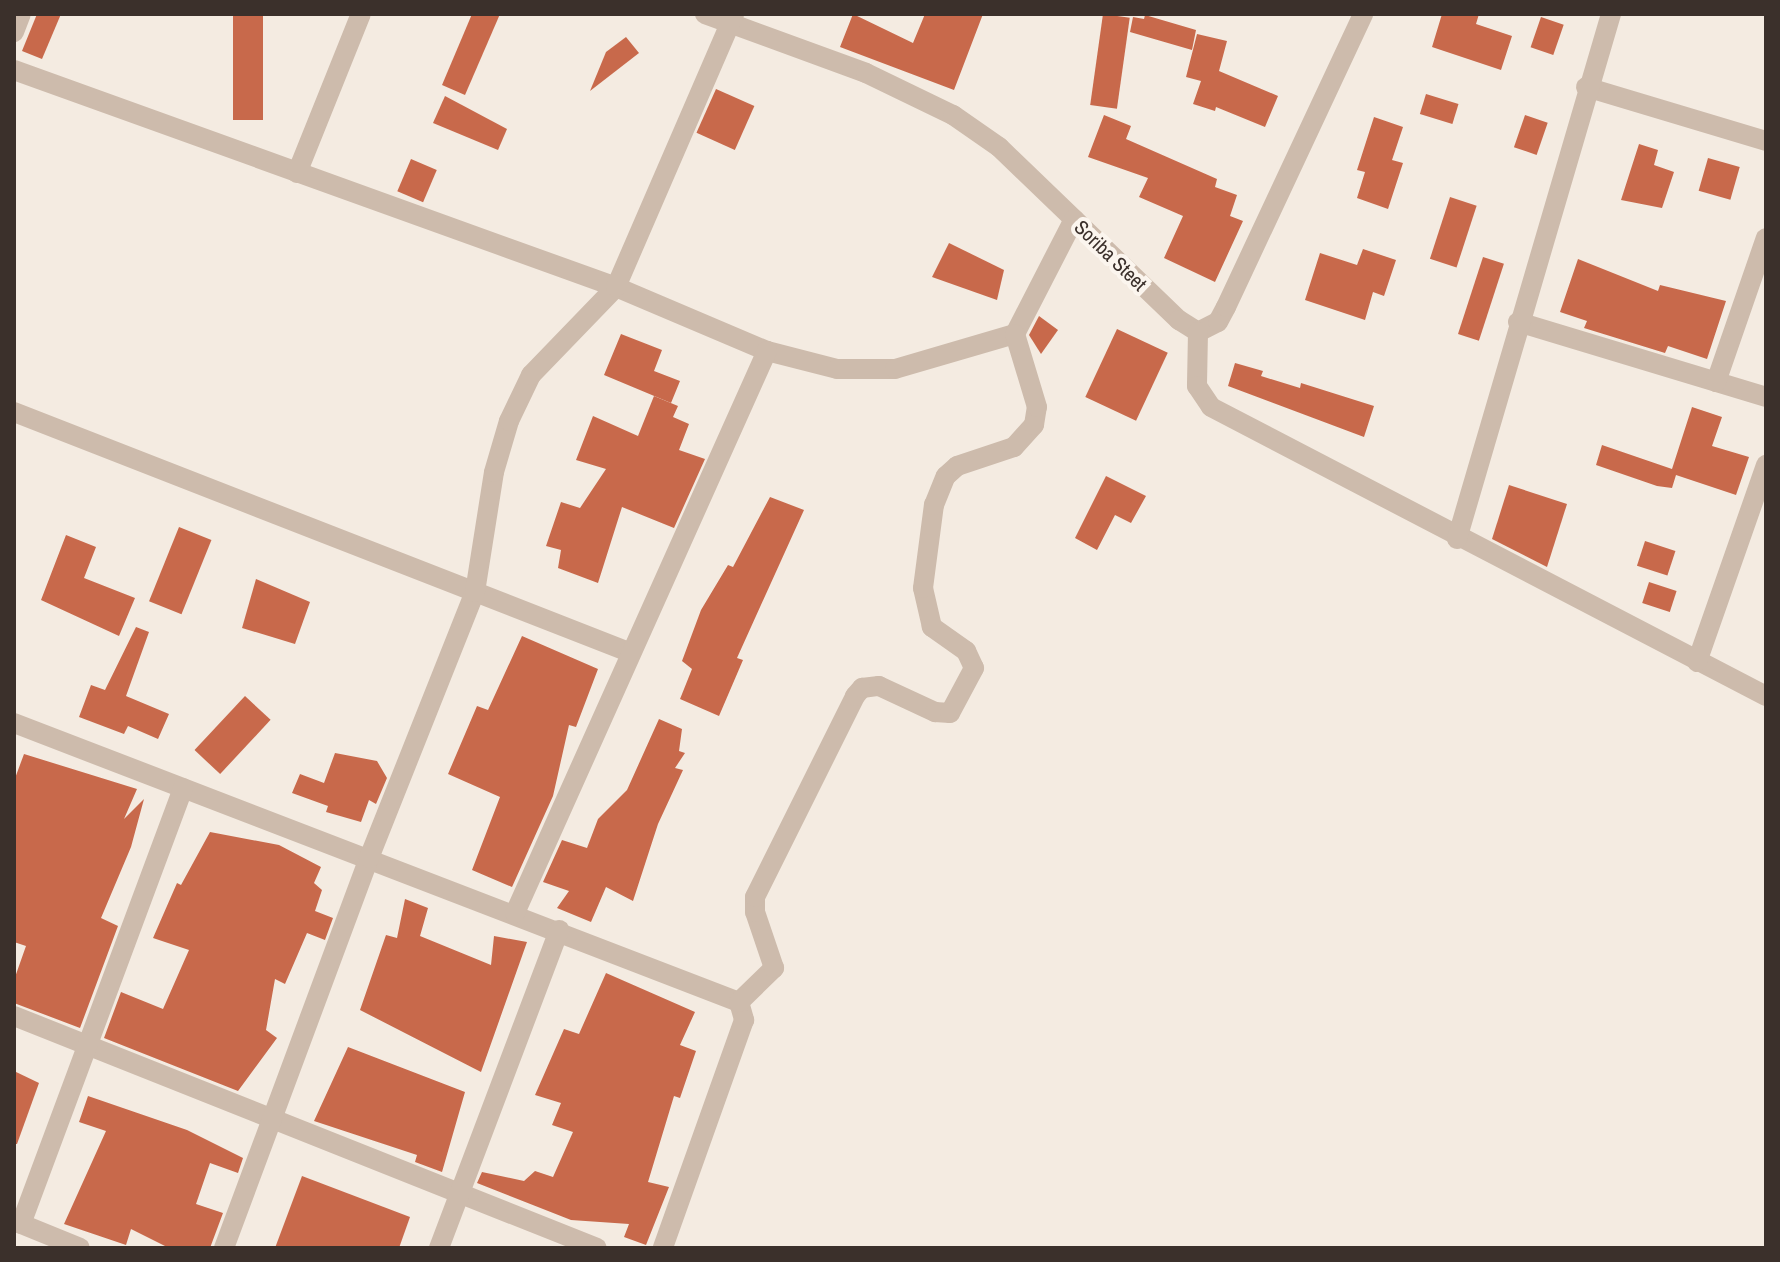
<!DOCTYPE html>
<style>
body{margin:0}
#map{position:relative;width:1780px;height:1262px;overflow:hidden;background:#f4ebe1;font-family:"Archivo Narrow",sans-serif}
div>[style]{position:absolute}
.building>*{inset:0;background:#c8694b;transform-origin:0 0}
.minor>*{height:20px;margin:-10px;padding:0 10px;transform-origin:10px;border-radius:10px;background:#cdbbac}
span{translate:-50% -50%;white-space:nowrap;text-align:center;line-height:1.15;-webkit-text-stroke:8px #fbf5ee;paint-order:stroke}
.street-label{font-size:20px;color:#3b302b}
.frame{position:absolute;inset:0;border:16px solid #3b302b;pointer-events:none}
</style>
<div id="map">
<div class="building">
<i style="clip-path:polygon(37px 14px,61px 14px,42px 59px,22px 51px)"></i>
<i style="left:233px;top:14px;width:30px;height:106px"></i>
<i style="clip-path:polygon(472px 14px,500px 14px,465px 95px,442px 85px)"></i>
<i style="clip-path:polygon(853px 14px,913px 43px,925px 14px,983px 14px,954px 90px,840px 47px)"></i>
<i style="left:1103px;top:14px;width:27px;height:92px;rotate:8deg"></i>
<i style="clip-path:polygon(1442px 14px,1479px 14px,1476px 24px,1512px 36px,1501px 70px,1432px 47px)"></i>
<i style="clip-path:polygon(1145px 15px,1196px 30px,1192px 50px,1130px 32px,1133px 17px,1144px 19px)"></i>
<i style="left:1541px;top:17px;width:24px;height:32px;rotate:19deg"></i>
<i style="clip-path:polygon(1197px 34px,1227px 41px,1219px 71px,1278px 96px,1265px 127px,1216px 107px,1215px 111px,1193px 104px,1201px 81px,1186px 77px)"></i>
<i style="clip-path:polygon(626px 37px,639px 53px,590px 91px,606px 52px)"></i>
<i style="left:716px;top:89px;width:42px;height:48px;rotate:24deg"></i>
<i style="left:1426px;top:94px;width:34px;height:21px;rotate:17deg"></i>
<i style="clip-path:polygon(445px 96px,507px 129px,498px 150px,433px 123px)"></i>
<i style="clip-path:polygon(1104px 115px,1131px 126px,1126px 139px,1217px 179px,1215px 187px,1237px 195px,1230px 216px,1243px 221px,1215px 282px,1164px 258px,1183px 216px,1139px 197px,1148px 178px,1088px 157px)"></i>
<i style="left:1525px;top:115px;width:24px;height:34px;rotate:19deg"></i>
<i style="clip-path:polygon(1374px 117px,1403px 127px,1392px 160px,1403px 163px,1388px 209px,1357px 198px,1365px 172px,1357px 170px)"></i>
<i style="clip-path:polygon(1639px 144px,1658px 150px,1654px 165px,1674px 172px,1662px 208px,1621px 200px)"></i>
<i style="left:1708px;top:158px;width:33px;height:34px;rotate:16deg"></i>
<i style="left:411px;top:159px;width:28px;height:35px;rotate:23deg"></i>
<i style="left:1450px;top:197px;width:28px;height:65px;rotate:18deg"></i>
<i style="clip-path:polygon(949px 243px,1004px 270px,997px 300px,932px 277px)"></i>
<i style="clip-path:polygon(1363px 249px,1396px 260px,1384px 296px,1373px 292px,1365px 320px,1305px 300px,1320px 253px,1357px 265px)"></i>
<i style="left:1483px;top:257px;width:22px;height:81px;rotate:18deg"></i>
<i style="clip-path:polygon(1578px 259px,1658px 291px,1660px 285px,1726px 301px,1707px 359px,1668px 346px,1665px 353px,1584px 328px,1587px 321px,1560px 312px)"></i>
<i style="clip-path:polygon(1039px 316px,1058px 330px,1041px 354px,1029px 335px)"></i>
<i style="left:1117px;top:329px;width:56px;height:75px;rotate:25deg"></i>
<i style="clip-path:polygon(621px 334px,662px 350px,654px 371px,680px 381px,671px 403px,604px 375px)"></i>
<i style="clip-path:polygon(1235px 363px,1263px 371px,1261px 376px,1300px 388px,1301px 383px,1374px 406px,1364px 437px,1228px 386px)"></i>
<i style="clip-path:polygon(654px 396px,678px 406px,673px 417px,689px 424px,679px 450px,705px 459px,674px 528px,622px 507px,598px 583px,558px 568px,561px 550px,546px 546px,561px 502px,580px 508px,606px 469px,576px 460px,593px 416px,638px 436px)"></i>
<i style="clip-path:polygon(1692px 407px,1722px 417px,1712px 446px,1749px 457px,1736px 495px,1676px 475px,1672px 488px,1657px 486px,1596px 465px,1602px 445px,1672px 469px)"></i>
<i style="clip-path:polygon(1106px 476px,1146px 496px,1131px 523px,1115px 515px,1097px 550px,1075px 538px)"></i>
<i style="clip-path:polygon(1509px 485px,1567px 504px,1547px 567px,1492px 539px)"></i>
<i style="clip-path:polygon(770px 497px,804px 510px,737px 658px,743px 660px,719px 716px,680px 699px,692px 669px,682px 661px,701px 610px,728px 565px,733px 567px)"></i>
<i style="left:179px;top:527px;width:35px;height:80px;rotate:22deg"></i>
<i style="clip-path:polygon(66px 535px,96px 547px,84px 578px,135px 598px,119px 636px,41px 600px)"></i>
<i style="left:1645px;top:541px;width:32px;height:26px;rotate:18deg"></i>
<i style="clip-path:polygon(256px 579px,310px 602px,295px 644px,242px 628px)"></i>
<i style="left:1649px;top:582px;width:29px;height:22px;rotate:18deg"></i>
<i style="clip-path:polygon(136px 627px,149px 632px,126px 696px,169px 714px,158px 739px,128px 726px,124px 734px,79px 717px,91px 685px,105px 690px)"></i>
<i style="clip-path:polygon(522px 636px,598px 669px,576px 727px,569px 725px,553px 796px,512px 887px,472px 870px,500px 797px,448px 774px,477px 706px,488px 710px)"></i>
<i style="left:245px;top:696px;width:35px;height:74px;rotate:43deg"></i>
<i style="clip-path:polygon(659px 719px,682px 729px,679px 751px,685px 753px,675px 768px,683px 770px,658px 824px,633px 901px,606px 887px,591px 922px,557px 908px,569px 891px,543px 882px,562px 840px,587px 848px,598px 819px,627px 790px)"></i>
<i style="clip-path:polygon(335px 753px,377px 761px,387px 778px,376px 804px,369px 800px,361px 822px,326px 812px,328px 806px,292px 793px,300px 774px,324px 783px)"></i>
<i style="clip-path:polygon(24px 754px,137px 789px,124px 819px,144px 799px,131px 847px,101px 918px,118px 926px,80px 1028px,14px 1003px,14px 980px,26px 946px,14px 942px,14px 781px)"></i>
<i style="clip-path:polygon(210px 832px,279px 845px,321px 867px,314px 883px,322px 890px,315px 911px,333px 918px,325px 940px,307px 933px,285px 984px,275px 979px,266px 1030px,277px 1038px,238px 1091px,104px 1038px,121px 992px,163px 1009px,189px 950px,153px 938px,177px 883px,181px 885px)"></i>
<i style="clip-path:polygon(405px 899px,428px 908px,420px 936px,491px 965px,494px 936px,527px 942px,481px 1072px,360px 1010px,386px 935px,397px 938px)"></i>
<i style="clip-path:polygon(606px 973px,695px 1012px,680px 1045px,696px 1051px,680px 1098px,674px 1096px,648px 1182px,669px 1187px,646px 1245px,624px 1237px,629px 1224px,571px 1220px,477px 1183px,482px 1172px,524px 1181px,535px 1171px,553px 1177px,573px 1132px,552px 1125px,561px 1103px,535px 1095px,564px 1029px,579px 1034px)"></i>
<i style="clip-path:polygon(348px 1047px,465px 1092px,442px 1172px,415px 1162px,417px 1155px,314px 1121px)"></i>
<i style="clip-path:polygon(14px 1071px,39px 1083px,17px 1144px,14px 1144px)"></i>
<i style="clip-path:polygon(88px 1096px,187px 1130px,243px 1158px,238px 1173px,210px 1163px,196px 1204px,223px 1213px,210px 1248px,169px 1248px,131px 1229px,126px 1245px,64px 1224px,106px 1131px,79px 1122px)"></i>
<i style="clip-path:polygon(302px 1176px,410px 1217px,399px 1248px,275px 1248px)"></i>
</div>
<div class="minor">
<i style="left:705px;top:14px;width:171px;rotate:20.1deg"></i>
<i style="left:866px;top:73px;width:97px;rotate:25.8deg"></i>
<i style="left:953px;top:115px;width:56px;rotate:34.8deg"></i>
<i style="left:999px;top:147px;width:250px;rotate:43.9deg"></i>
<i style="left:1179px;top:320px;width:22px;rotate:32deg"></i>
<i style="left:1198px;top:332px;width:22px;rotate:-27deg"></i>
<i style="left:1218px;top:322px;width:17px;rotate:-62deg"></i>
<i style="left:1226px;top:307px;width:323px;rotate:-64.9deg"></i>
<i style="left:14px;top:32px;width:19px;rotate:-69deg"></i>
<i style="left:14px;top:70px;width:640px;rotate:19.82deg"></i>
<i style="left:616px;top:287px;width:164px;rotate:23deg"></i>
<i style="left:767px;top:351px;width:72px;rotate:14.4deg"></i>
<i style="left:837px;top:369px;width:58px"></i>
<i style="left:895px;top:369px;width:125px;rotate:-16.3deg"></i>
<i style="left:1015px;top:334px;width:129px;rotate:-62.8deg"></i>
<i style="left:1586px;top:87px;width:188px;rotate:16.7deg"></i>
<i style="left:297px;top:173px;width:171px;rotate:-68.1deg"></i>
<i style="left:1518px;top:322px;width:259px;rotate:16.8deg"></i>
<i style="left:1198px;top:332px;width:54px;rotate:91.1deg"></i>
<i style="left:1197px;top:386px;width:25px;rotate:56deg"></i>
<i style="left:1211px;top:407px;width:626px;rotate:27.51deg"></i>
<i style="left:1716px;top:382px;width:152px;rotate:-70.9deg"></i>
<i style="left:14px;top:412px;width:660px;rotate:21.32deg"></i>
<i style="left:1457px;top:539px;width:547px;rotate:-73.65deg"></i>
<i style="left:1697px;top:662px;width:209px;rotate:-70.7deg"></i>
<i style="left:14px;top:723px;width:777px;rotate:21.05deg"></i>
<i style="left:739px;top:1002px;width:19px;rotate:74deg"></i>
<i style="left:744px;top:1020px;width:242px;rotate:109.6deg"></i>
<i style="left:515px;top:913px;width:616px;rotate:-65.85deg"></i>
<i style="left:739px;top:1002px;width:49px;rotate:-44.2deg"></i>
<i style="left:774px;top:968px;width:59px;rotate:-108.7deg"></i>
<i style="left:755px;top:912px;width:15px;rotate:-90deg"></i>
<i style="left:755px;top:897px;width:225px;rotate:-63.5deg"></i>
<i style="left:855px;top:696px;width:11px;rotate:-49deg"></i>
<i style="left:862px;top:688px;width:17px;rotate:-7deg"></i>
<i style="left:879px;top:686px;width:62px;rotate:24.9deg"></i>
<i style="left:935px;top:712px;width:15px;rotate:4deg"></i>
<i style="left:950px;top:713px;width:51px;rotate:-61.9deg"></i>
<i style="left:974px;top:668px;width:19px;rotate:-115deg"></i>
<i style="left:966px;top:651px;width:42px;rotate:-144.8deg"></i>
<i style="left:932px;top:627px;width:40px;rotate:-103deg"></i>
<i style="left:923px;top:588px;width:84px;rotate:-82.5deg"></i>
<i style="left:934px;top:505px;width:31px;rotate:-68deg"></i>
<i style="left:946px;top:476px;width:15px;rotate:-42deg"></i>
<i style="left:957px;top:466px;width:60px;rotate:-18.4deg"></i>
<i style="left:1014px;top:447px;width:30px;rotate:-48deg"></i>
<i style="left:1034px;top:425px;width:18px;rotate:-81deg"></i>
<i style="left:1037px;top:407px;width:76px;rotate:-106.8deg"></i>
<i style="left:14px;top:1016px;width:627px;rotate:21.7deg"></i>
<i style="left:14px;top:1221px;width:71px;rotate:22.2deg"></i>
<i style="left:21px;top:1224px;width:465px;rotate:-69.6deg"></i>
<i style="left:224px;top:1248px;width:416px;rotate:-69.6deg"></i>
<i style="left:369px;top:858px;width:286px;rotate:-68.3deg"></i>
<i style="left:475px;top:592px;width:121px;rotate:-81deg"></i>
<i style="left:494px;top:472px;width:53px;rotate:-73.6deg"></i>
<i style="left:509px;top:421px;width:51px;rotate:-64.4deg"></i>
<i style="left:531px;top:375px;width:122px;rotate:-46deg"></i>
<i style="left:616px;top:287px;width:297px;rotate:-66.6deg"></i>
<i style="left:439px;top:1248px;width:340px;rotate:-69.3deg"></i>
</div>
<div class="street-label">
<span style="left:1111px;top:255px;rotate:44deg">Soriba Steet</span>
</div>
<div class="frame"></div>
</div>
